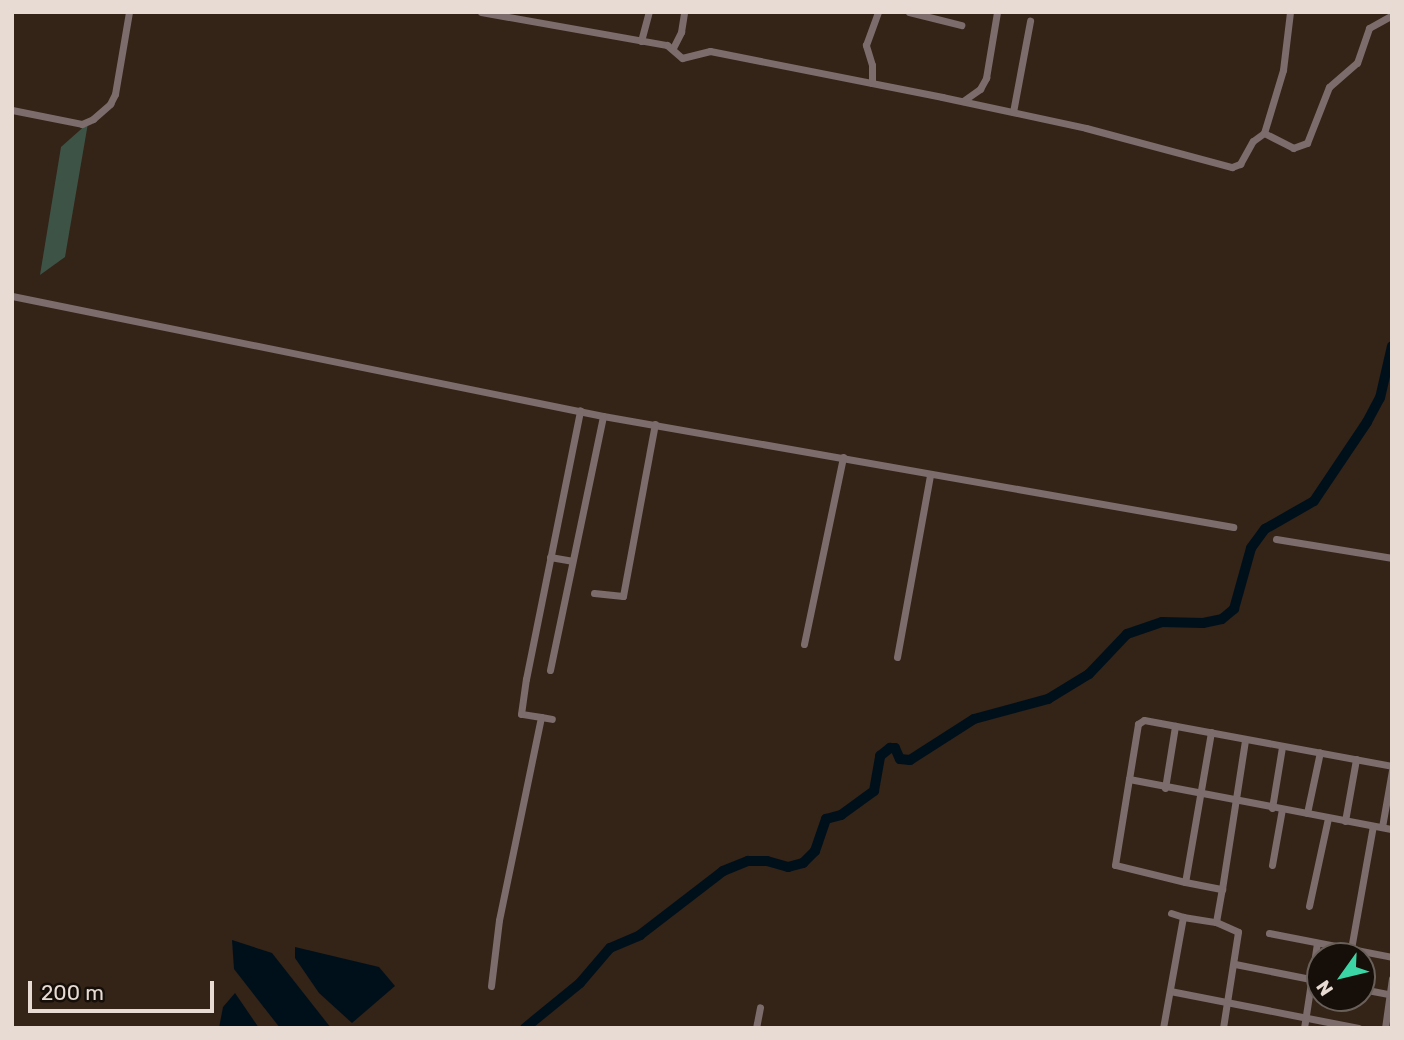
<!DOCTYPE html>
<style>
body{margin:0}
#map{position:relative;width:1404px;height:1040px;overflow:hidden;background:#342317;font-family:Rubik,sans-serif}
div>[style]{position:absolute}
.green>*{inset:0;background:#3d5346}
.water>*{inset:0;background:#00101b}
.river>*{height:10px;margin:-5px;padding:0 5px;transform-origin:5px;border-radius:5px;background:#00101b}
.minor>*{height:7px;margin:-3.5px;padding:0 3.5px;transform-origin:3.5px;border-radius:3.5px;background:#7c6c6b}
span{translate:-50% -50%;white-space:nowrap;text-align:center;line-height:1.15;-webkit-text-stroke:5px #160e09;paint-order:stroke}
.frame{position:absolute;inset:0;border:14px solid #e7dbd3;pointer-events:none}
.north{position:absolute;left:1306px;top:942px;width:70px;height:70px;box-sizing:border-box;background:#160e09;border:2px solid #6a605a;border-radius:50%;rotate:236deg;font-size:19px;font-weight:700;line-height:28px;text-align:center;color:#e7dbd3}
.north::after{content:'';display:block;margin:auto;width:24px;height:32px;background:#3bd4a4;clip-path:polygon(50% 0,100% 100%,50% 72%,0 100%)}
.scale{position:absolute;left:28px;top:981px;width:186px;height:32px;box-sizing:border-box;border:4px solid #e7dbd3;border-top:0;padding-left:9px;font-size:21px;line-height:24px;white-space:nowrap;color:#e7dbd3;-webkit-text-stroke:5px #160e09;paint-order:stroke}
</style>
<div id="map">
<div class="green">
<i style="clip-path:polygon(88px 123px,65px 257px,40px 275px,61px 147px)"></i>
</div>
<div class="water">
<i style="clip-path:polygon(232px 940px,272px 953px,331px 1028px,280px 1028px,234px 969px)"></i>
<i style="clip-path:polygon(295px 947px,379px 967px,395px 986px,352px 1023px,319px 993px,295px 958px)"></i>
<i style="clip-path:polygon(235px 993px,259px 1028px,219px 1028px,223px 1007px)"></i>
</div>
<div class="river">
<i style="left:525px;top:1028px;width:71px;rotate:-39.3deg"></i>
<i style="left:580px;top:983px;width:46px;rotate:-49.4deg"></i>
<i style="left:610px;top:948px;width:33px;rotate:-23deg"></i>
<i style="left:640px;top:935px;width:105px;rotate:-37.6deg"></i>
<i style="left:723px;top:871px;width:27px;rotate:-22deg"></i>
<i style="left:748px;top:861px;width:19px"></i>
<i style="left:767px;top:861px;width:22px;rotate:16deg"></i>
<i style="left:788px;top:867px;width:16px;rotate:-15deg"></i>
<i style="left:803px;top:863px;width:17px;rotate:-45deg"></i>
<i style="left:815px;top:851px;width:34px;rotate:-71deg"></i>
<i style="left:826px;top:819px;width:16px;rotate:-15deg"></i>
<i style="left:841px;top:815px;width:41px;rotate:-36deg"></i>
<i style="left:874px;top:791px;width:36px;rotate:-80deg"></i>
<i style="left:880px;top:756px;width:13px;rotate:-39deg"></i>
<i style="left:890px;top:748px;width:5px"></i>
<i style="left:895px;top:748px;width:12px;rotate:66deg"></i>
<i style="left:900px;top:759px;width:10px;rotate:6deg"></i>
<i style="left:910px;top:760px;width:76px;rotate:-32.6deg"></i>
<i style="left:974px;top:719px;width:77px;rotate:-15.1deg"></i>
<i style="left:1048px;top:699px;width:48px;rotate:-31.4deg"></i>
<i style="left:1089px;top:674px;width:55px;rotate:-46.5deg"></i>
<i style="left:1127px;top:634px;width:37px;rotate:-19deg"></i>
<i style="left:1162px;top:622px;width:41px;rotate:1.4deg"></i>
<i style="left:1203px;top:623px;width:19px;rotate:-12deg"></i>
<i style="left:1222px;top:619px;width:16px;rotate:-40deg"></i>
<i style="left:1234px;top:609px;width:63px;rotate:-74.4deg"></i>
<i style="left:1251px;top:548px;width:24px;rotate:-54deg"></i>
<i style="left:1265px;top:529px;width:56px;rotate:-29.7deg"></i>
<i style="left:1314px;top:501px;width:95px;rotate:-56.1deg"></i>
<i style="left:1367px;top:422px;width:27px;rotate:-62deg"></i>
<i style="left:1380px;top:398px;width:53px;rotate:-77deg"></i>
</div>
<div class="minor">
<i style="left:481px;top:12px;width:189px;rotate:10.1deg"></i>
<i style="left:667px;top:45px;width:20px;rotate:41deg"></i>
<i style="left:682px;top:58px;width:29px;rotate:-14deg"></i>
<i style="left:710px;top:51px;width:237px;rotate:11.2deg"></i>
<i style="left:942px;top:97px;width:147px;rotate:12.1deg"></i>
<i style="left:1086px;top:128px;width:151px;rotate:15deg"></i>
<i style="left:1232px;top:167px;width:9px;rotate:-21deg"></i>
<i style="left:1240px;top:164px;width:26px;rotate:-61deg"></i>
<i style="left:1253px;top:141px;width:14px;rotate:-36deg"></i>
<i style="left:1264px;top:133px;width:66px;rotate:-73.2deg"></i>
<i style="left:1283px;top:70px;width:58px;rotate:-83.1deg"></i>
<i style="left:909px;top:12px;width:54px;rotate:14deg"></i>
<i style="left:641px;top:41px;width:30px;rotate:-75deg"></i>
<i style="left:673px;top:48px;width:18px;rotate:-63deg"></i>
<i style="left:681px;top:32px;width:20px;rotate:-81deg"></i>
<i style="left:872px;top:83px;width:18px;rotate:-90deg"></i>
<i style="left:872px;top:65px;width:21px;rotate:-107deg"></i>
<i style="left:866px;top:45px;width:35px;rotate:-70deg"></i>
<i style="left:963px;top:101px;width:21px;rotate:-35deg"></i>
<i style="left:980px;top:89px;width:13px;rotate:-61deg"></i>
<i style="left:986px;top:78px;width:67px;rotate:-80.5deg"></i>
<i style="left:12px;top:110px;width:71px;rotate:11.3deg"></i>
<i style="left:82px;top:124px;width:12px;rotate:-24deg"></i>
<i style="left:93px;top:119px;width:23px;rotate:-41deg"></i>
<i style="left:110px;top:104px;width:11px;rotate:-63deg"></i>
<i style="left:115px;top:94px;width:83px;rotate:-80.3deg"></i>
<i style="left:1013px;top:112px;width:93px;rotate:-79.4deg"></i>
<i style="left:1264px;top:133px;width:33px;rotate:27deg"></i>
<i style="left:1293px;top:148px;width:15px;rotate:-20deg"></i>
<i style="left:1307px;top:143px;width:60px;rotate:-68.6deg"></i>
<i style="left:1329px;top:87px;width:37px;rotate:-41deg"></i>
<i style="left:1357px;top:63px;width:37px;rotate:-71deg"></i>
<i style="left:1369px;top:28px;width:26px;rotate:-29deg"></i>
<i style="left:12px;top:296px;width:603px;rotate:11.48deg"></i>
<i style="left:603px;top:416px;width:640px;rotate:9.99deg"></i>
<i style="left:1276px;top:539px;width:118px;rotate:9.3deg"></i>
<i style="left:550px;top:557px;width:22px;rotate:10deg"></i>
<i style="left:594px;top:593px;width:29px;rotate:6deg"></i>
<i style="left:623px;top:596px;width:175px;rotate:-79.5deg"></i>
<i style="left:804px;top:644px;width:191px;rotate:-78.2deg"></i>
<i style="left:897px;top:657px;width:185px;rotate:-79.7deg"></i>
<i style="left:550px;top:670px;width:259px;rotate:-78.2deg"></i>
<i style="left:541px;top:717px;width:11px;rotate:10deg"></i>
<i style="left:1211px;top:732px;width:152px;rotate:99.8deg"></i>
<i style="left:1185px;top:882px;width:38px;rotate:11deg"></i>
<i style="left:1222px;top:889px;width:151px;rotate:-81.2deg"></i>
<i style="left:1129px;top:779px;width:56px;rotate:-80.7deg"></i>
<i style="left:1138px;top:724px;width:7px;rotate:-34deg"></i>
<i style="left:1144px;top:720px;width:252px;rotate:10.5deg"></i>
<i style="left:1165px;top:788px;width:63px;rotate:-80.8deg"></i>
<i style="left:1272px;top:808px;width:62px;rotate:-80.7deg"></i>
<i style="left:1307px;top:813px;width:62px;rotate:-78deg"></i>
<i style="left:1345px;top:821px;width:63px;rotate:-79.9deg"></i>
<i style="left:1382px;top:827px;width:58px;rotate:-80deg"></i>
<i style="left:1272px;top:865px;width:57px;rotate:-79.9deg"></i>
<i style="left:1185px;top:882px;width:72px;rotate:-166.3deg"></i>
<i style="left:1115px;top:865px;width:87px;rotate:-80.8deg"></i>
<i style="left:1129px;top:779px;width:268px;rotate:10.8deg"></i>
<i style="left:1309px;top:906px;width:90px;rotate:-77.8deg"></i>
<i style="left:1171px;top:913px;width:13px;rotate:18deg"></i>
<i style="left:1216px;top:922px;width:34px;rotate:-80deg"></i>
<i style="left:1269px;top:933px;width:125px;rotate:11deg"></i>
<i style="left:1351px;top:949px;width:125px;rotate:-79.9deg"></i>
<i style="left:1235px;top:964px;width:87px;rotate:11.3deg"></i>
<i style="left:491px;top:986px;width:66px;rotate:-83.1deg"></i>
<i style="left:499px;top:920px;width:207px;rotate:-78.3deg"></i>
<i style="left:541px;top:717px;width:20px;rotate:-171deg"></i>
<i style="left:521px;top:714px;width:35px;rotate:-82deg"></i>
<i style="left:526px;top:679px;width:274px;rotate:-78.6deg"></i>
<i style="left:1362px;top:989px;width:31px;rotate:11deg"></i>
<i style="left:1170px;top:991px;width:192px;rotate:11.1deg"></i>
<i style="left:756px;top:1028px;width:21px;rotate:-79deg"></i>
<i style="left:1163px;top:1028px;width:113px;rotate:-79.8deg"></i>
<i style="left:1183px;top:917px;width:33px;rotate:9deg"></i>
<i style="left:1216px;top:922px;width:24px;rotate:24deg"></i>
<i style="left:1238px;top:932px;width:97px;rotate:98.9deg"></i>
<i style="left:1304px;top:1028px;width:86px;rotate:-81.3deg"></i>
<i style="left:1385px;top:1028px;width:50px;rotate:-82deg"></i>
</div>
<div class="frame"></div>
<div class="north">N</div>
<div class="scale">200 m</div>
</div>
